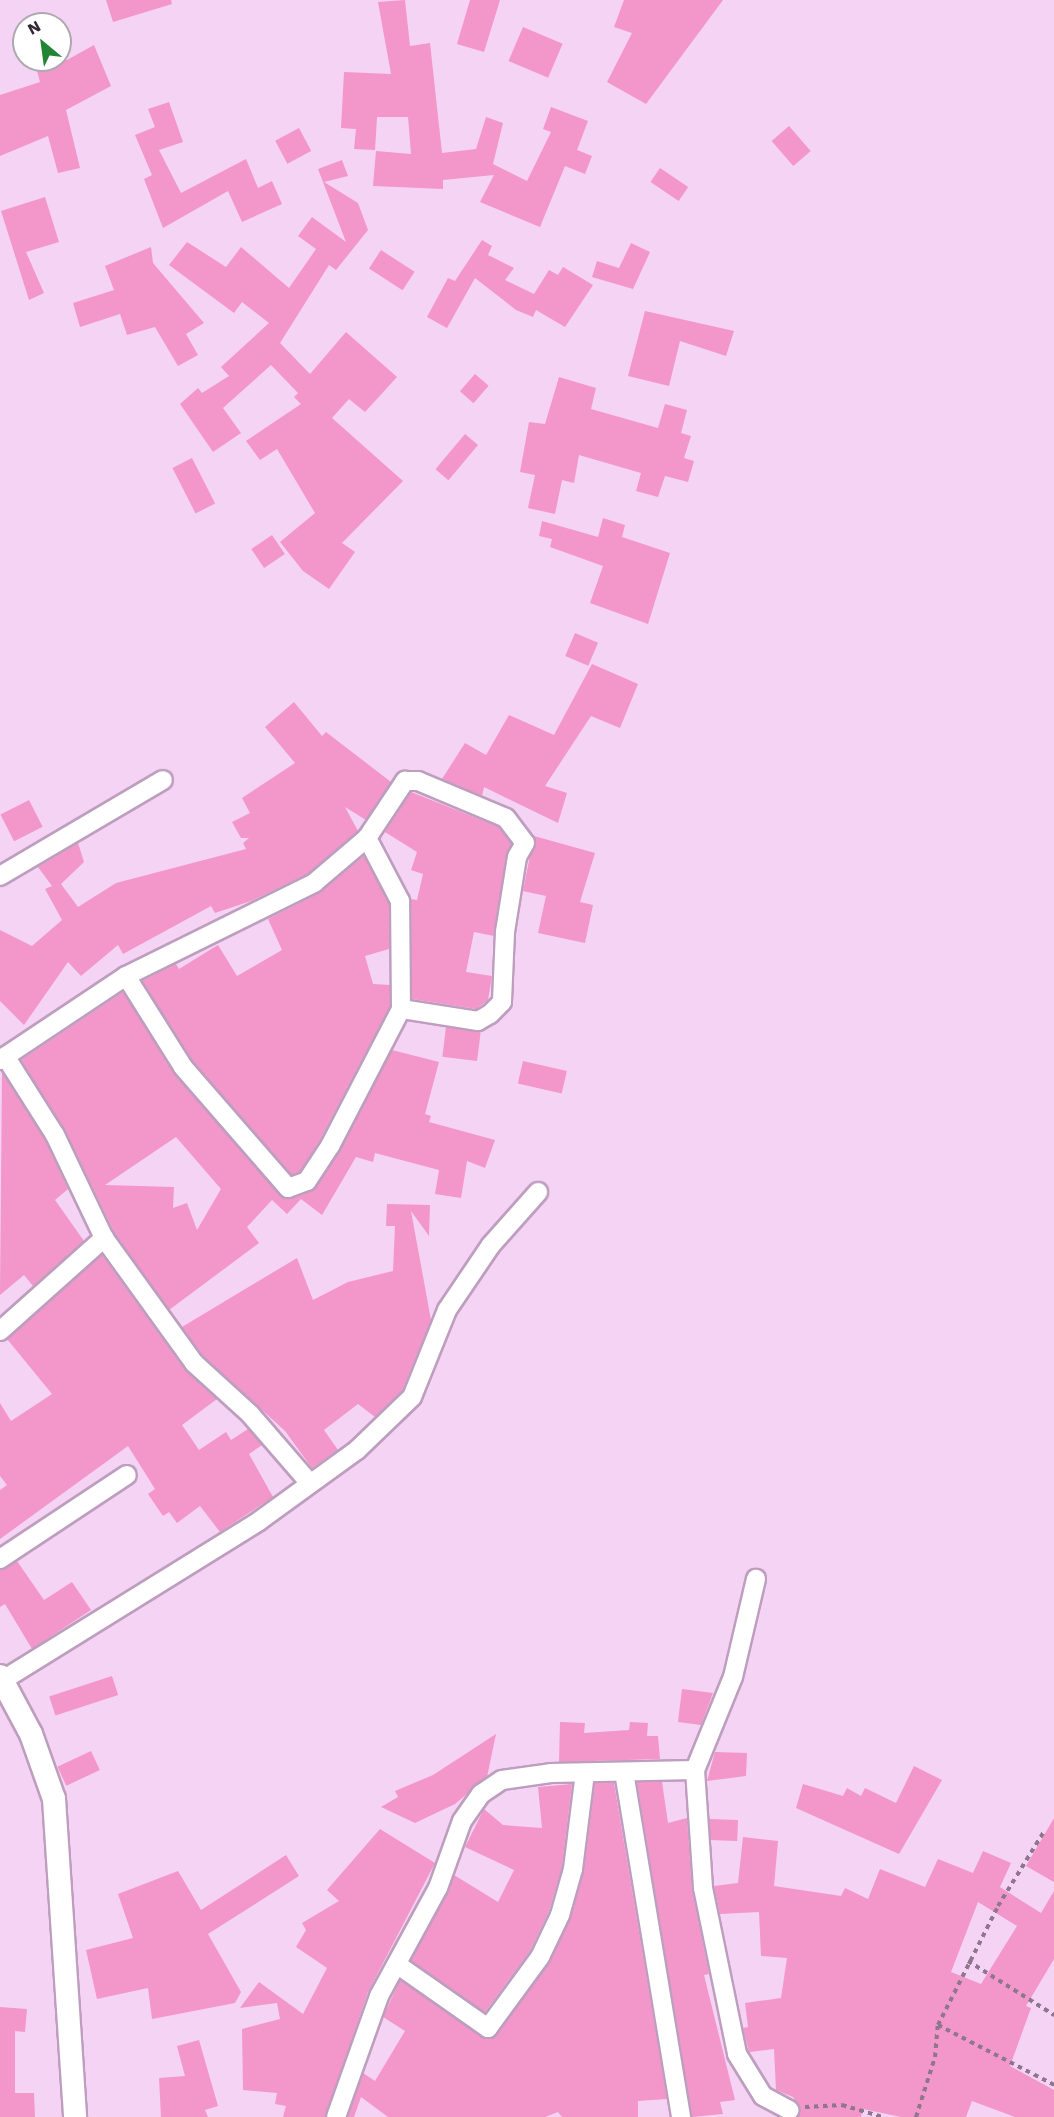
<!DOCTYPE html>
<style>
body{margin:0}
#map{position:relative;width:1054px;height:2117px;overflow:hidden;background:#f5d3f4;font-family:"Work Sans",sans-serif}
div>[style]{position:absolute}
.building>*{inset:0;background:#f396c9;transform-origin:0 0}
.path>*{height:4px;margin-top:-2px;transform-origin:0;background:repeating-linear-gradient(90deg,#8e778d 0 4.5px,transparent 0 9px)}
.roads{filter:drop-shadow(2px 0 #be9ebe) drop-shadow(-2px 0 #be9ebe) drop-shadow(0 2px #be9ebe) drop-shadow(0 -2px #be9ebe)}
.minor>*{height:18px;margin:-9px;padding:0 9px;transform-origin:9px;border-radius:9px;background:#fff}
.tertiary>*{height:22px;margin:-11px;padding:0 11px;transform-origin:11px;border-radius:11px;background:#fff}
span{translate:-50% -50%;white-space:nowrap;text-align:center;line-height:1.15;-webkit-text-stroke:4.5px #fff;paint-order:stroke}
.north{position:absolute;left:12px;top:12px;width:60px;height:60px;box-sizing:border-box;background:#fff;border:2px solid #aea9ae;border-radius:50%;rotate:331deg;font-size:16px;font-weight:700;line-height:24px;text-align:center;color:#352835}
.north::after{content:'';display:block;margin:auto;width:21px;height:27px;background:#248436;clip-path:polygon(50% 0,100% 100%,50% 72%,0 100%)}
</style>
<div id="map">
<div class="building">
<i style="clip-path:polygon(106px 0,171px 0,172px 4px,113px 22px)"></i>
<i style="clip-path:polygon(405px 0,410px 46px,430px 43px,442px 153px,476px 149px,486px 117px,503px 123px,493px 164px,527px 181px,551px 132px,543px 129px,551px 107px,588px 121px,577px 150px,592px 156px,585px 174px,565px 166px,540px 227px,480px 202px,494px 175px,443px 180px,443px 189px,373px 186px,376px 151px,411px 154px,408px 117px,377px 117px,375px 150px,354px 149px,356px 129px,341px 128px,344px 72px,391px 74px,378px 2px)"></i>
<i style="clip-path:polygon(470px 0,500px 0,484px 52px,457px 44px)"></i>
<i style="clip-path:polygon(624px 0,723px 0,646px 104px,607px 82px,632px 33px,614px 27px)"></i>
<i style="left:523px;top:27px;width:43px;height:37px;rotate:23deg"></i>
<i style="clip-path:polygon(94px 45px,111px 86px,66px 110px,80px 168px,58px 173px,48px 136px,0 156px,0 95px,40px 82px,34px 60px,67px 60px)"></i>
<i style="clip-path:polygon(169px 102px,183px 142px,159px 150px,181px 193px,246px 159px,258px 188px,272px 181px,282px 204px,242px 222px,228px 191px,163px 228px,144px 179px,152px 175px,135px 135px,155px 127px,148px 109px)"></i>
<i style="left:789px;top:126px;width:33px;height:23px;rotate:49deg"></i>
<i style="left:299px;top:128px;width:26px;height:27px;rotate:62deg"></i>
<i style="clip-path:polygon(342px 160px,348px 176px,324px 182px,358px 203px,368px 230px,336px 270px,329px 265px,280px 343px,310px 374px,346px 332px,397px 377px,365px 412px,349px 399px,332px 418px,403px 481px,342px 543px,355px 552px,329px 589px,303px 571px,280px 542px,315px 513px,277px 449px,260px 460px,246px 441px,301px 404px,294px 397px,298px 393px,271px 365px,223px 408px,241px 433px,213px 452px,180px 404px,198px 388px,202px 393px,229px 376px,221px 367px,269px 323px,242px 302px,234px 313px,169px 265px,187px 242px,226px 267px,241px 247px,289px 288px,316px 249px,298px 236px,312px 217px,346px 242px,318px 169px)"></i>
<i style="left:660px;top:168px;width:34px;height:17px;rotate:34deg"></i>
<i style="clip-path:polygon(45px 197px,59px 242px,26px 252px,44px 293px,29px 300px,1px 211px)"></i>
<i style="clip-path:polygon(482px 240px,492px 246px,488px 255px,514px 268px,505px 280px,534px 294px,549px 270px,558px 275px,563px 267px,593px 285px,565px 327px,536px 310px,533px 317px,516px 310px,475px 278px,447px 328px,427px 317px,448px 278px,455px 281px)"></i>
<i style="clip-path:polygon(631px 243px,650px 252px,633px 289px,592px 277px,597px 261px,619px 268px)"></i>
<i style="clip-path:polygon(151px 247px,153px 263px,204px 323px,186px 334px,198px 355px,178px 366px,155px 327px,127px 335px,120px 314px,80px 327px,73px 303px,114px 290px,105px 266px)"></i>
<i style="left:381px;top:250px;width:40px;height:22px;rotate:33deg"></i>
<i style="clip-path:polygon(645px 311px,734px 331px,726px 356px,680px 341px,669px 386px,628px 376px)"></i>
<i style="left:475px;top:374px;width:18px;height:23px;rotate:41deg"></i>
<i style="clip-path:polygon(559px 377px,596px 388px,591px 409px,658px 428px,665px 404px,687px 410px,681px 433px,691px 436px,684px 458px,694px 461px,688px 482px,665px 476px,658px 497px,636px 491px,641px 473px,579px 455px,574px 483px,562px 480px,555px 514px,528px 508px,535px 475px,520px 472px,529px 422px,545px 424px)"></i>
<i style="left:465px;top:434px;width:17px;height:46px;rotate:40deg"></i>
<i style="left:192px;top:458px;width:51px;height:22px;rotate:63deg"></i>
<i style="clip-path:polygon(603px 518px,625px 525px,622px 537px,670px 553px,648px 624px,590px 603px,603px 566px,550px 547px,552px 539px,539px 536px,542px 521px,598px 537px)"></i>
<i style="left:272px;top:535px;width:23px;height:25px;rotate:56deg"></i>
<i style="left:575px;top:633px;width:25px;height:25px;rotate:23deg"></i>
<i style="clip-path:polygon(592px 664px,638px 684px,620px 728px,591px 716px,545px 786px,567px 793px,558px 823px,484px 787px,482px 796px,442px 779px,465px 743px,486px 755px,509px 715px,554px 735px)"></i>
<i style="clip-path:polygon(294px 702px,322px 736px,326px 732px,391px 782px,366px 820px,345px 807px,358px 831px,308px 874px,251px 901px,215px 913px,211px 906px,123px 954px,118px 945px,81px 976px,68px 962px,24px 1025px,0 1001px,0 930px,32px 946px,62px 920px,45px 889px,52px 886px,38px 867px,78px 843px,84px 862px,61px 884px,78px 907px,116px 883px,246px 849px,243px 843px,249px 838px,241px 838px,232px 822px,250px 813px,242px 798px,295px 763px,265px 727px)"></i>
<i style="clip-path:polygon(411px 792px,499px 827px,512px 844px,494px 936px,474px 932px,466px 972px,492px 976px,488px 1000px,476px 1009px,412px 999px,411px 899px,417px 900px,423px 874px,411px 870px,417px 852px,385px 832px)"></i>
<i style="left:29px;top:800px;width:30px;height:32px;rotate:63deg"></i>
<i style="clip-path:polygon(534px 836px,595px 853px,580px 902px,593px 905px,585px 943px,538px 933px,546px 896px,523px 891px)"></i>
<i style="clip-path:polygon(364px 856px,389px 904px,389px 949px,365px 956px,373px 984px,390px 985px,390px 1006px,320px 1140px,300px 1172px,291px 1175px,192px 1060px,142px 981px,176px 964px,179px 969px,218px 945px,237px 976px,282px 950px,268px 919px,319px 893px)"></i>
<i style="clip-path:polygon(evenodd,123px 992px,174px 1074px,285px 1199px,316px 1187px,392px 1050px,439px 1062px,425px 1114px,431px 1116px,429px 1122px,495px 1140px,485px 1168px,467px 1161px,461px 1198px,435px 1194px,439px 1170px,375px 1153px,373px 1162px,356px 1157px,322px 1215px,301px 1199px,287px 1214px,272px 1200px,247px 1227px,259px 1243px,169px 1310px,115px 1234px,65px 1130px,21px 1060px,123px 992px,176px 1137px,221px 1189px,197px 1230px,187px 1203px,173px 1208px,174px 1187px,105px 1185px,176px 1137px)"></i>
<i style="left:446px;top:1027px;width:35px;height:30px;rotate:7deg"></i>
<i style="left:523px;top:1061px;width:45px;height:23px;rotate:13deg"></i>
<i style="clip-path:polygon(2px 1072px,45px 1140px,68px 1189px,55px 1200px,84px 1241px,33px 1286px,24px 1275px,0 1295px)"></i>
<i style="clip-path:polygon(387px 1204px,430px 1205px,429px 1236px,411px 1211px,431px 1320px,402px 1391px,375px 1417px,358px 1404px,324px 1430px,338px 1450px,312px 1468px,285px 1431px,202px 1355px,182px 1327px,297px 1258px,313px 1300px,348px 1282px,393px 1271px,395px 1226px,386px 1226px)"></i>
<i style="clip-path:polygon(102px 1255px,185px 1370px,217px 1399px,182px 1425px,199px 1450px,226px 1432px,231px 1440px,248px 1429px,262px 1445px,249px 1454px,273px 1497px,220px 1532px,200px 1506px,177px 1523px,169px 1512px,163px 1516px,148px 1494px,155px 1489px,128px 1446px,0 1539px,0 1546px,0 1490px,7px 1485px,0 1476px,0 1403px,11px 1421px,52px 1394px,7px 1339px)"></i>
<i style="clip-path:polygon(17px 1561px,44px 1600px,72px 1582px,91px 1610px,32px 1649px,5px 1604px,0 1607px,0 1570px)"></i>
<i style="left:112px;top:1676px;width:20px;height:66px;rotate:72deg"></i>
<i style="clip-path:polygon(682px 1689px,713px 1693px,701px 1725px,678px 1722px)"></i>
<i style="clip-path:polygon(560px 1722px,585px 1723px,584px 1733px,629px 1730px,630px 1722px,648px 1723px,647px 1736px,658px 1736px,660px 1759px,559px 1762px)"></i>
<i style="clip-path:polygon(496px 1734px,487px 1777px,455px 1804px,415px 1823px,381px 1807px,398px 1797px,395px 1791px,433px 1775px)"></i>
<i style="left:91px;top:1751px;width:21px;height:37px;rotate:65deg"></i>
<i style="clip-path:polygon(715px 1752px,747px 1753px,746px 1776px,707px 1781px)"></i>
<i style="clip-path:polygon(914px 1766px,942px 1780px,899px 1854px,796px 1808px,803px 1784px,843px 1796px,847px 1788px,861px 1796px,865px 1788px,896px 1803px)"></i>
<i style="clip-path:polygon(637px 1782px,662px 1782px,668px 1823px,687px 1818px,692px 1890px,709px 1974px,704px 1975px,735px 2100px,720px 2102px,723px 2114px,692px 2117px)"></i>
<i style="clip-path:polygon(595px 1783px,614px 1783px,667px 2099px,638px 2101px,638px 2117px,562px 2117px,558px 2112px,545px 2117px,388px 2117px,361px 2097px,354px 2117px,348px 2117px,363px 2073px,375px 2081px,405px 2031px,383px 2017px,400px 1980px,482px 2037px,497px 2035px,549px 1963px,570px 1920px,584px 1871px)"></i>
<i style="clip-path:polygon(572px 1784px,562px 1867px,549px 1911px,530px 1951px,485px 2012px,411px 1961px,454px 1875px,498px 1902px,514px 1870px,465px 1847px,484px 1809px,503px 1825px,542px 1828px,538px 1787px)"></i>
<i style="clip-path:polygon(1054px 1818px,1054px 1882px,1026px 1866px)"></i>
<i style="left:710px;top:1819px;width:28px;height:21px;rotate:2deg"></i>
<i style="clip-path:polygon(380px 1829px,435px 1863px,368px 1992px,325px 2117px,283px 2117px,286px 2106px,275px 2104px,277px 2093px,243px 2090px,242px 2029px,280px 2019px,277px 2003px,240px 2008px,259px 1982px,303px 2014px,327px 1968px,296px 1947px,306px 1930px,302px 1923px,339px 1901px,327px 1890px)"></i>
<i style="clip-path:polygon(evenodd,743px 1837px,778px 1841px,774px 1886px,841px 1896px,845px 1888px,868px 1899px,880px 1869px,925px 1887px,938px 1859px,973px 1873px,983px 1851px,1011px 1863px,1000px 1887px,1041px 1913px,1054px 1891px,1054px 1959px,1026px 2006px,1031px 2008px,1010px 2066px,1054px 2090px,1054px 2117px,1015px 2117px,972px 2101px,966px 2117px,901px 2117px,863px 2109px,861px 2117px,797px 2117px,800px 2109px,793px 2097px,776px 2090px,774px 2049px,749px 2052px,743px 2028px,748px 2027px,745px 2003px,781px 1998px,787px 1958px,761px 1956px,759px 1912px,720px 1914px,714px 1886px,738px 1883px,743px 1837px,978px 1902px,1017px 1926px,981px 1984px,951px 1972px,978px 1902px)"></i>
<i style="clip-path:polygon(286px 1855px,299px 1876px,208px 1934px,241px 1992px,235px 2003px,152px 2019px,148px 1988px,97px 1999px,86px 1950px,133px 1938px,118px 1894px,178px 1871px,201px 1910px)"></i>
<i style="clip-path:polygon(0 2007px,27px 2009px,25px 2032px,15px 2031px,15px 2093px,34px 2093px,35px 2117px,0 2117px)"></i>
<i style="clip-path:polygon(199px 2040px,218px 2106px,205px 2110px,208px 2117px,161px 2117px,159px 2078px,185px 2076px,177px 2046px)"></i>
</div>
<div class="path">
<i style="left:968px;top:1961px;width:102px;rotate:32.1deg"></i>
<i style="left:938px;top:2025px;width:131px;rotate:27.3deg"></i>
<i style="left:805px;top:2107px;width:37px;rotate:-3deg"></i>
<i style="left:842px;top:2105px;width:43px;rotate:16.3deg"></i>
<i style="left:916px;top:2117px;width:63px;rotate:-72.4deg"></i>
<i style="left:935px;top:2057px;width:32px;rotate:-85deg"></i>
<i style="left:938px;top:2025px;width:133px;rotate:-63.2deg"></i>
<i style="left:998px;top:1906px;width:86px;rotate:-58.3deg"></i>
</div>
<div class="roads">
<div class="minor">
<i style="left:0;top:876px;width:189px;rotate:-30.5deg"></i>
<i style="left:126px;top:976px;width:107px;rotate:57.9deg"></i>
<i style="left:183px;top:1067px;width:160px;rotate:49deg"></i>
<i style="left:288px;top:1188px;width:20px;rotate:-20deg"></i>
<i style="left:307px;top:1181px;width:42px;rotate:-56.7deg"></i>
<i style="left:330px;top:1146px;width:154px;rotate:-62.6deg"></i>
<i style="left:0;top:1060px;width:151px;rotate:-33.7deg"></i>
<i style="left:126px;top:976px;width:210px;rotate:-26.3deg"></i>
<i style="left:314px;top:883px;width:70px;rotate:-40.3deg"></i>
<i style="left:367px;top:838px;width:69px;rotate:-56.3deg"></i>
<i style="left:405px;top:781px;width:13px"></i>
<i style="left:418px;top:781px;width:95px;rotate:22.8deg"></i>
<i style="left:506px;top:818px;width:31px;rotate:53deg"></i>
<i style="left:525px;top:843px;width:16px;rotate:120deg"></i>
<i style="left:517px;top:857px;width:76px;rotate:99.1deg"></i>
<i style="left:505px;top:932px;width:70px;rotate:92.5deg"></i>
<i style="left:502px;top:1002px;width:17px;rotate:135deg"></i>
<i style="left:490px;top:1014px;width:14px;rotate:150deg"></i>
<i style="left:478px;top:1021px;width:78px;rotate:-171.1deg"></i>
<i style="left:401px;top:1009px;width:108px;rotate:-90.5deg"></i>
<i style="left:400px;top:901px;width:71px;rotate:-117.6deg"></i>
<i style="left:104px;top:1238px;width:154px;rotate:54.2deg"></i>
<i style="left:194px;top:1363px;width:76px;rotate:42.3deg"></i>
<i style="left:250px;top:1414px;width:89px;rotate:49.1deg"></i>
<i style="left:0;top:1331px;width:140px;rotate:-41.8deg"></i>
<i style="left:104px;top:1238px;width:114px;rotate:-115.4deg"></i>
<i style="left:55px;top:1135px;width:93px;rotate:-122.3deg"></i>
<i style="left:0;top:1559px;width:152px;rotate:-33.5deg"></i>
<i style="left:3px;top:1680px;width:301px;rotate:-31.8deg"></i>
<i style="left:259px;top:1521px;width:121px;rotate:-35.9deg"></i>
<i style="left:357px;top:1450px;width:76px;rotate:-43.9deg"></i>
<i style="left:412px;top:1397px;width:94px;rotate:-68.1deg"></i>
<i style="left:447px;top:1310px;width:78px;rotate:-55.9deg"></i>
<i style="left:491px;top:1245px;width:71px;rotate:-48.4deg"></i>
<i style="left:695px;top:1770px;width:100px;rotate:-67.8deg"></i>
<i style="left:733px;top:1677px;width:101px;rotate:-76.8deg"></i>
<i style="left:624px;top:1772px;width:350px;rotate:80.6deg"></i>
<i style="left:398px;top:1965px;width:110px;rotate:35deg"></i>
<i style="left:488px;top:2028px;width:88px;rotate:-53.8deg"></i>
<i style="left:540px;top:1957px;width:47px;rotate:-64.5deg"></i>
<i style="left:560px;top:1915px;width:48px;rotate:-74.2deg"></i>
<i style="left:573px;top:1869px;width:97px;rotate:-82.9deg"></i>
<i style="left:336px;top:2117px;width:128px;rotate:-70.4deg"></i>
<i style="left:379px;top:1996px;width:123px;rotate:-61.4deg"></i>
<i style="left:438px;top:1888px;width:71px;rotate:-70.3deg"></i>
<i style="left:462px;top:1821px;width:33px;rotate:-55deg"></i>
<i style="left:481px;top:1794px;width:25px;rotate:-34deg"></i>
<i style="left:502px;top:1780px;width:49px;rotate:-8.1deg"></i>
<i style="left:551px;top:1773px;width:144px;rotate:-1.2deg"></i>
<i style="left:695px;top:1770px;width:118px;rotate:86.1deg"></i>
<i style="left:703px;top:1888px;width:169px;rotate:78.4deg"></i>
<i style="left:737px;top:2054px;width:49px;rotate:58.2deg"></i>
<i style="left:763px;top:2096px;width:30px;rotate:28deg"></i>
</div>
<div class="tertiary">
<i style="left:0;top:1676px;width:66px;rotate:61.9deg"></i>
<i style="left:31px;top:1734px;width:69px;rotate:70.5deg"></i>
<i style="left:54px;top:1799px;width:319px;rotate:86.2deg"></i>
</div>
</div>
<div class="north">N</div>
</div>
